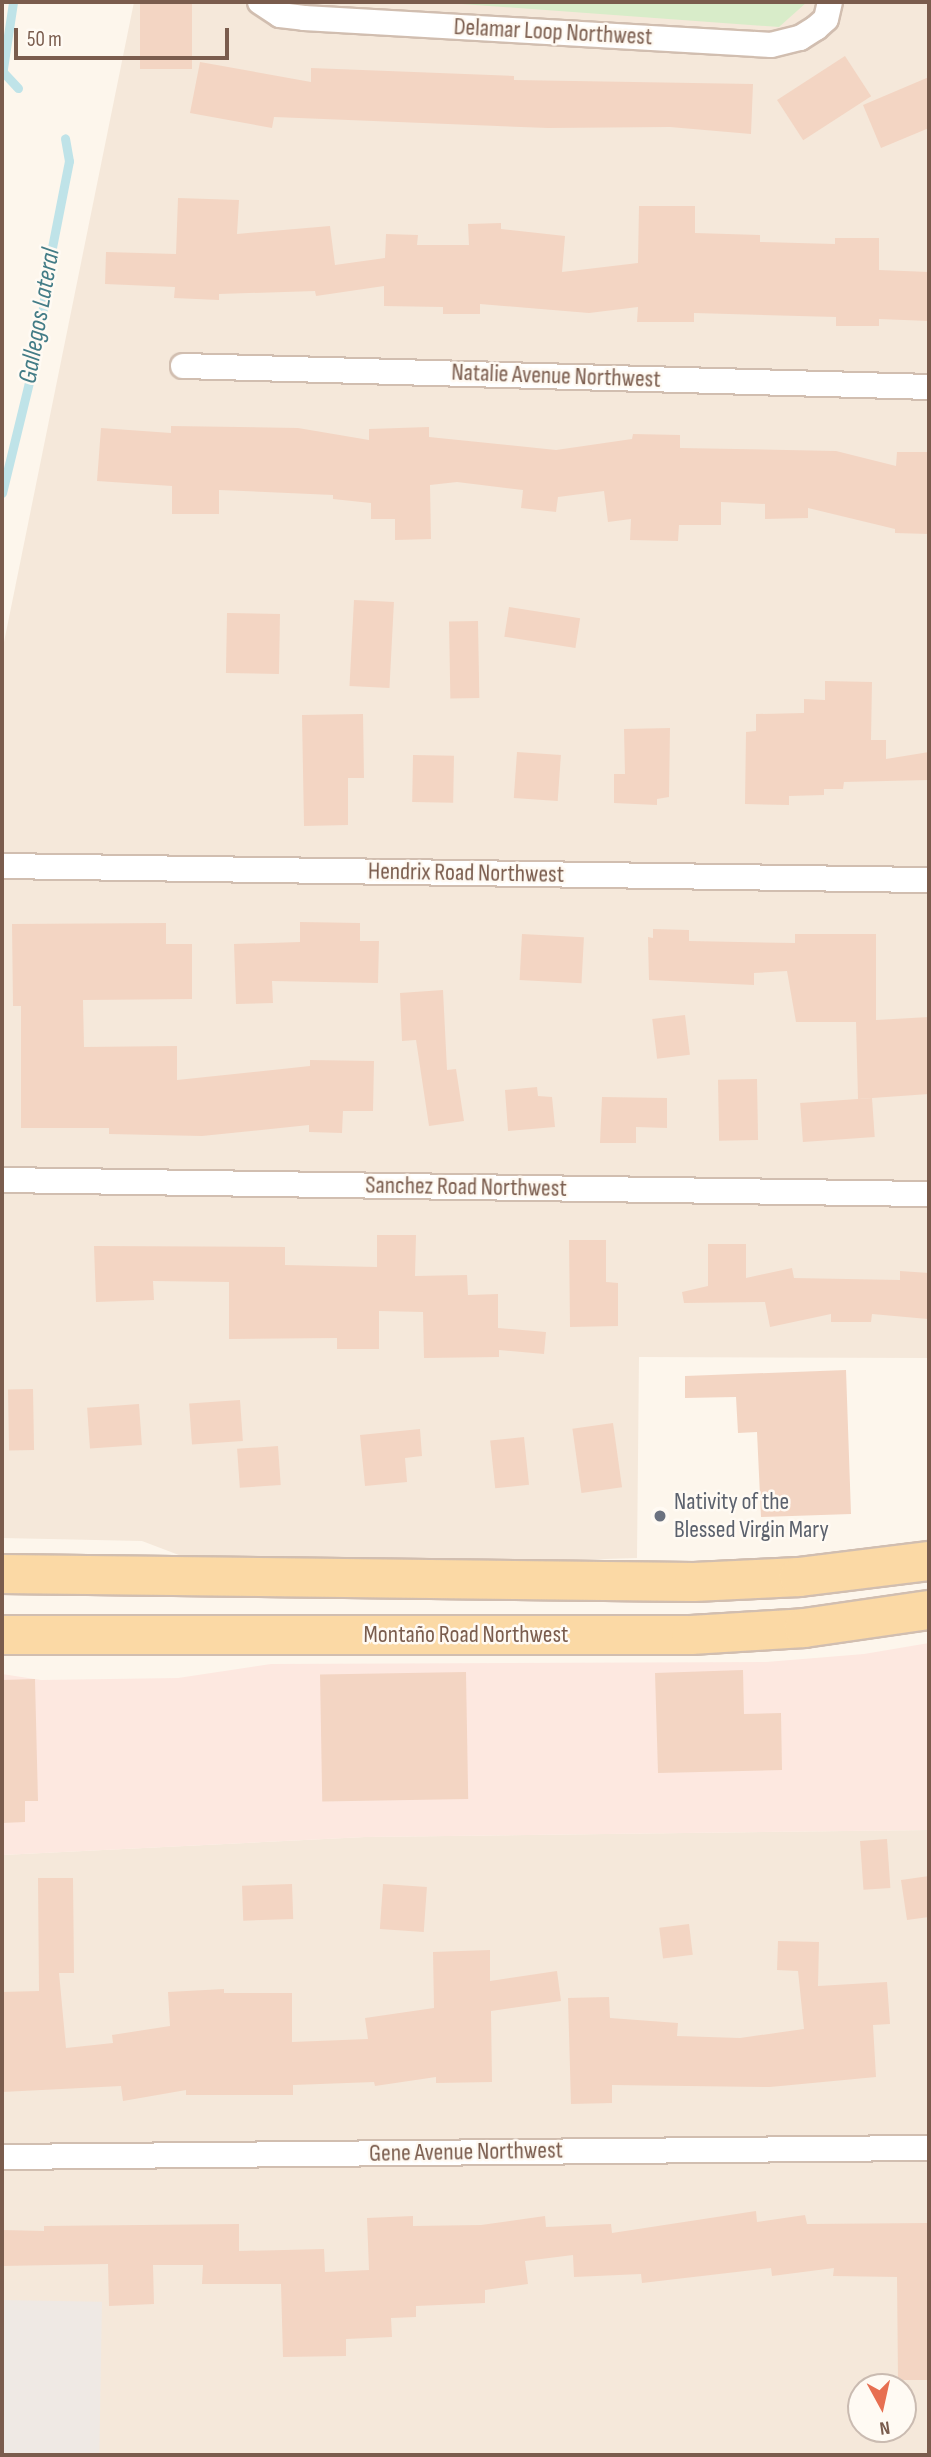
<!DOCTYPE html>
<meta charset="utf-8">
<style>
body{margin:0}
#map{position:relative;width:931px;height:2457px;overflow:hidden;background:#fdf6ec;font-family:"Sofia Sans Condensed",sans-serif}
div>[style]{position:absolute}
.residential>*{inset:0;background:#f5e8da}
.commercial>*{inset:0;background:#fde8e0}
.industrial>*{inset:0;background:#efe9e4;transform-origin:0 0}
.green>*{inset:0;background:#d8ecc9}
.stream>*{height:9px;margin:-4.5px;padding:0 4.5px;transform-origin:4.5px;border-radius:4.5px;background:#bfe3e8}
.building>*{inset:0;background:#f3d5c3;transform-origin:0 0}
.roads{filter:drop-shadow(2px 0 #d1beb0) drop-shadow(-2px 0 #d1beb0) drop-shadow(0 2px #d1beb0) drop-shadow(0 -2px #d1beb0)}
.minor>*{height:24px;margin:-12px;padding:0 12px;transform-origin:12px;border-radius:12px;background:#fff}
.primary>*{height:38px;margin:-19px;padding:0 19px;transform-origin:19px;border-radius:19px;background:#fbd9a5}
.dots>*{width:19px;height:19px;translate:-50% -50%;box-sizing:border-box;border:4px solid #fffaf3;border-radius:50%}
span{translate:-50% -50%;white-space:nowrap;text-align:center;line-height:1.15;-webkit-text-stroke:5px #fffaf3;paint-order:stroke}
.street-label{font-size:24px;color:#7a5c4d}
.worship-label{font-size:24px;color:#5b616d}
.left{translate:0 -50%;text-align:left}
.water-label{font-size:26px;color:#437c86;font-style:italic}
.frame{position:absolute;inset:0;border:4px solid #7a5c4d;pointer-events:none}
.north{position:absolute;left:847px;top:2373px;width:70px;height:70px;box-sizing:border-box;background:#fffaf3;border:2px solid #cabbb1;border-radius:50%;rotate:172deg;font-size:19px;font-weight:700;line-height:28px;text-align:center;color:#7a5c4d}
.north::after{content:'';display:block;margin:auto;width:24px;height:32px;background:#e76f51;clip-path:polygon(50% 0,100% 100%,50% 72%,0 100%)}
.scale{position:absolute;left:14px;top:28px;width:215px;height:32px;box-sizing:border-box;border:4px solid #7a5c4d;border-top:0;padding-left:9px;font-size:21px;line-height:24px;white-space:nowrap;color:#7a5c4d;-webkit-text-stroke:5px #fffaf3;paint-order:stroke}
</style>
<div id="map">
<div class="residential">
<i style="clip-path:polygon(134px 2px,929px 2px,929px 1358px,639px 1357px,637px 1558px,278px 1569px,192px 1560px,142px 1541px,2px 1538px,2px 652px)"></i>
<i style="clip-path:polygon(evenodd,929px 1830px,929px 2455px,2px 2455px,2px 1855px,365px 1837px,929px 1830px,861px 2387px,903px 2387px,903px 2429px,861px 2429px,861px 2387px)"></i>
</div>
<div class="commercial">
<i style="clip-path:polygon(929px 1643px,929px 1830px,365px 1837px,2px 1855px,2px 1674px,41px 1680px,178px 1678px,271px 1664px,766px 1662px,864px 1654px)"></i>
</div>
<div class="industrial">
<i style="left:2px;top:2300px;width:100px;height:155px;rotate:1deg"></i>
</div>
<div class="green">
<i style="clip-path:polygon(434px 2px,807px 2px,779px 27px)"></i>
</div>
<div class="stream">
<i style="left:3px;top:72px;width:22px;rotate:47deg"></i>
<i style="left:2px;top:75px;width:74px;rotate:-81.4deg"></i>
<i style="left:2px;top:493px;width:156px;rotate:-76.3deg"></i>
<i style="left:39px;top:341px;width:68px;rotate:-83.3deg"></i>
<i style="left:47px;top:273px;width:114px;rotate:-78.9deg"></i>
<i style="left:69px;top:161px;width:23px;rotate:-100deg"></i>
</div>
<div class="building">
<i style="left:140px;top:2px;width:52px;height:67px"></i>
<i style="left:845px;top:56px;width:48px;height:81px;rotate:57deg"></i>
<i style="clip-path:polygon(200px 62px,311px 82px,311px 68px,514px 76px,514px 80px,753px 84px,751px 134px,670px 127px,548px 128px,274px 117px,272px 128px,190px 113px)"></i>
<i style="clip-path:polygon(929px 77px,929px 128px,881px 148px,863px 105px)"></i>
<i style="clip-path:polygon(178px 198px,239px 200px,237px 234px,330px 226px,335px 265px,385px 258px,386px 234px,418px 235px,417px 245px,469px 245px,468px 224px,501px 223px,501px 229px,565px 236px,562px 272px,638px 263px,639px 206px,695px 206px,695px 233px,760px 235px,760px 242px,835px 244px,835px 238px,879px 238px,879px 270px,929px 272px,929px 321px,879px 319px,879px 326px,836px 326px,836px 317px,694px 313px,694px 322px,637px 322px,638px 307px,589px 313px,480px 304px,480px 314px,443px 314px,443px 307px,384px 306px,384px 286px,316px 296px,315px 291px,219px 294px,219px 300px,174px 298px,175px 287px,105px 284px,106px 252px,176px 254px)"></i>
<i style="clip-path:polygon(171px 426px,298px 428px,369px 440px,369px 429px,429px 427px,429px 437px,556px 450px,632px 439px,633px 434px,680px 435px,680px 448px,836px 451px,896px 466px,897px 452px,929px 452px,929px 534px,895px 533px,895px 529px,808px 508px,808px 518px,765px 519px,765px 504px,721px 502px,721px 525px,679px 525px,678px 541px,630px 540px,631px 519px,608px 522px,604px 491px,558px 497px,556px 512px,521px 508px,523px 490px,457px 482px,430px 485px,431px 539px,395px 540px,395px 519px,371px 519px,371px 503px,333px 499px,333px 495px,219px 490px,219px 514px,172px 514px,172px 486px,97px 481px,101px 428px,171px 433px)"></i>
<i style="left:354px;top:600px;width:40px;height:86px;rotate:3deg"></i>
<i style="left:509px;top:607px;width:72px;height:30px;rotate:9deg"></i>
<i style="left:227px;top:613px;width:53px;height:60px;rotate:1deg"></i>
<i style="left:478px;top:621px;width:77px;height:29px;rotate:89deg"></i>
<i style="clip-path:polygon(825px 681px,872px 682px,871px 740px,886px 740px,886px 759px,929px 752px,929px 780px,844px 782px,843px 789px,824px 789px,824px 795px,789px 796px,789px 805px,745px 804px,746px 732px,756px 731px,756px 714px,804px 713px,804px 699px,825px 700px)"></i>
<i style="clip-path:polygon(363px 714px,364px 778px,348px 778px,348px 825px,304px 826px,302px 715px)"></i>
<i style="clip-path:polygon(670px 728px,669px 797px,657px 799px,657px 805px,614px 803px,614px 774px,625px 774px,624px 729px)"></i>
<i style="left:517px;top:752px;width:44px;height:46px;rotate:4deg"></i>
<i style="left:413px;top:755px;width:41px;height:47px;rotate:1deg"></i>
<i style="clip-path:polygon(300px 922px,360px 923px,360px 941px,379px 941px,378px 983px,272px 981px,273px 1003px,236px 1004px,234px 944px,300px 942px)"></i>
<i style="clip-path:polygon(166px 923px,166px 944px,192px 944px,192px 999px,83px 1000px,84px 1047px,177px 1046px,177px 1080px,310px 1066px,310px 1060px,374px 1061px,373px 1111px,343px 1111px,342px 1133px,309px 1132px,309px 1125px,202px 1136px,109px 1134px,109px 1128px,21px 1128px,21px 1006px,13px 1006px,12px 924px)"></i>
<i style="clip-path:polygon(653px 929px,689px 930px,689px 941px,795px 943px,795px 934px,876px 934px,876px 1020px,929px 1017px,929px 1094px,858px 1099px,856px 1022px,796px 1022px,787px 971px,754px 973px,754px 985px,649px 980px,648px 937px,653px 938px)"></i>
<i style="left:522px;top:934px;width:62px;height:46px;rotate:3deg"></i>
<i style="clip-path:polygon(443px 990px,447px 1070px,456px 1069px,464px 1121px,429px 1126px,416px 1040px,402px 1041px,400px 993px)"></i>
<i style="left:685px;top:1015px;width:40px;height:33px;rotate:83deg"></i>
<i style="left:757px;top:1079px;width:61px;height:39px;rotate:89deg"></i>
<i style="clip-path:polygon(537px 1087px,538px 1096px,552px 1097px,555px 1127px,508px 1131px,505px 1090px)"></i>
<i style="clip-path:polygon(602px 1097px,667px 1098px,667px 1128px,636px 1127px,636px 1143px,600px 1143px)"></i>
<i style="left:872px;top:1098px;width:39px;height:72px;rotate:86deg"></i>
<i style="clip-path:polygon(377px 1235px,416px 1235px,415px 1276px,467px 1275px,468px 1295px,498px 1294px,498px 1328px,546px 1332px,544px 1354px,499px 1350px,499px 1357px,424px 1358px,423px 1312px,379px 1311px,379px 1349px,337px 1349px,337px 1338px,229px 1339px,229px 1282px,153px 1281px,154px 1300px,96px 1302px,94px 1246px,285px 1247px,285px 1265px,377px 1267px)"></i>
<i style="clip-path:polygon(569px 1240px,606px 1240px,606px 1282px,618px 1283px,618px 1326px,570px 1327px)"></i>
<i style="clip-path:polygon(708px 1244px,746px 1244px,746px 1278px,792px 1268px,794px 1278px,900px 1280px,900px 1271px,929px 1273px,928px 1319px,872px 1314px,871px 1322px,831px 1322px,831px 1314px,770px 1327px,765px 1302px,684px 1303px,682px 1292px,708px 1286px)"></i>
<i style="clip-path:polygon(846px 1370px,851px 1514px,761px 1517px,757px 1432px,738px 1433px,736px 1397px,685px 1398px,685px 1376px)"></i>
<i style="left:33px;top:1389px;width:61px;height:25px;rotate:89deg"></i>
<i style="left:240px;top:1400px;width:41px;height:51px;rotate:86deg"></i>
<i style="left:139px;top:1404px;width:41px;height:52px;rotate:86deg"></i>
<i style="left:613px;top:1423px;width:65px;height:41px;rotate:82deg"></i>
<i style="clip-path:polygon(420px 1429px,422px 1456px,405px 1458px,407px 1482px,365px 1486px,360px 1435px)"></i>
<i style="left:524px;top:1437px;width:48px;height:34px;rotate:84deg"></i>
<i style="left:278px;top:1446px;width:39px;height:41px;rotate:86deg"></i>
<i style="clip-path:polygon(743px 1670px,744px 1714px,781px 1713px,782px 1770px,658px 1773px,655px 1673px)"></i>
<i style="left:466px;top:1672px;width:127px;height:146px;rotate:89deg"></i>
<i style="clip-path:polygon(35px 1679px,38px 1801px,25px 1801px,25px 1822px,2px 1823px,2px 1680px)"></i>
<i style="left:887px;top:1839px;width:49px;height:27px;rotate:86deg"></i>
<i style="clip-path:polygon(929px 1876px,929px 1917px,907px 1920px,901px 1880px)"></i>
<i style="clip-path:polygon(38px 1878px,73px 1878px,74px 1973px,59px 1973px,66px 2048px,113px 2043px,112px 2035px,170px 2026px,168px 1992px,224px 1989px,224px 1993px,292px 1993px,292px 2042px,368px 2039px,365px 2018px,434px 2008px,433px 1952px,490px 1950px,490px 1981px,557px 1971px,561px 2001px,491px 2011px,492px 2082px,436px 2083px,436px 2077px,375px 2086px,374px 2082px,293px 2085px,293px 2095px,186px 2095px,186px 2090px,123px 2101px,121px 2086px,2px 2092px,2px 1992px,39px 1991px)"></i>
<i style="left:292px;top:1884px;width:35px;height:50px;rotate:88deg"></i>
<i style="left:383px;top:1884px;width:44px;height:45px;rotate:4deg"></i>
<i style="left:689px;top:1924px;width:31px;height:30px;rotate:83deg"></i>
<i style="clip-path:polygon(778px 1941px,819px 1942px,818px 1986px,887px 1982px,890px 2024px,873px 2025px,876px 2077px,770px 2087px,612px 2085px,612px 2103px,571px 2104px,568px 1998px,609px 1997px,610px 2018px,678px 2023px,677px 2036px,740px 2038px,804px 2029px,798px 1971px,777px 1970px)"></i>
<i style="clip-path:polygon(756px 2211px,757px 2222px,805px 2215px,807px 2224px,929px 2223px,929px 2380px,898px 2380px,897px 2277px,833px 2276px,834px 2268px,772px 2276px,771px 2268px,642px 2283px,641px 2274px,574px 2277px,573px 2255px,525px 2261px,528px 2284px,485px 2290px,485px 2303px,416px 2306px,416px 2317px,391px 2318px,392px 2337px,346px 2339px,346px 2356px,283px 2357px,281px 2284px,202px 2284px,203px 2265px,153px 2265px,154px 2304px,109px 2306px,108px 2264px,2px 2266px,2px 2230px,44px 2231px,44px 2226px,239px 2224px,239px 2251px,324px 2249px,325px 2272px,369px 2270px,367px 2218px,413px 2216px,413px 2226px,481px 2225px,545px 2216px,546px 2227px,611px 2224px,612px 2233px)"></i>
</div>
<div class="roads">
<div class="minor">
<i style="left:260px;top:2px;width:24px;rotate:33deg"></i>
<i style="left:280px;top:15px;width:24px;rotate:7deg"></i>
<i style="left:304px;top:18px;width:468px;rotate:3.3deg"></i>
<i style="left:771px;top:45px;width:30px;rotate:-14deg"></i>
<i style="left:800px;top:38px;width:19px;rotate:-32deg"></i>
<i style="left:816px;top:28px;width:13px;rotate:-42deg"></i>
<i style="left:826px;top:19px;width:17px;rotate:-77deg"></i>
<i style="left:183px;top:366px;width:746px;rotate:1.61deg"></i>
<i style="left:2px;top:866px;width:927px;rotate:0.87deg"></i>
<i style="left:2px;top:1180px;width:927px;rotate:0.87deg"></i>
<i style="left:2px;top:2157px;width:927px;rotate:-0.56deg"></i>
</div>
<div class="primary">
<i style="left:2px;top:1574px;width:692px;rotate:0.66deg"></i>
<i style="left:694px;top:1582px;width:105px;rotate:-2.7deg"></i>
<i style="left:799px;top:1577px;width:131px;rotate:-7deg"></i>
<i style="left:2px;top:1635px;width:689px"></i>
<i style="left:691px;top:1635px;width:113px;rotate:-3.5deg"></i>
<i style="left:804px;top:1628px;width:126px;rotate:-8.2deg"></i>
</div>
</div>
<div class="dots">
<i style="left:660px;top:1516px;background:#6b7280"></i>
</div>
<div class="street-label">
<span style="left:553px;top:32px;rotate:3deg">Delamar Loop Northwest</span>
<span style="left:556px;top:376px;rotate:2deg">Natalie Avenue Northwest</span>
<span style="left:466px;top:873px;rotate:1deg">Hendrix Road Northwest</span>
<span style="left:466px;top:1187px;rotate:1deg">Sanchez Road Northwest</span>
<span style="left:466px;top:1635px">Montaño Road Northwest</span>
<span style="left:466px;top:2152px;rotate:-1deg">Gene Avenue Northwest</span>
</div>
<div class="worship-label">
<span class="left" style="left:674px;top:1516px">Nativity of the<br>Blessed Virgin Mary</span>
</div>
<div class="water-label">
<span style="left:40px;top:316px;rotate:-80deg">Gallegos Lateral</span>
</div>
<div class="frame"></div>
<div class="north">N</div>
<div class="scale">50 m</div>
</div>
